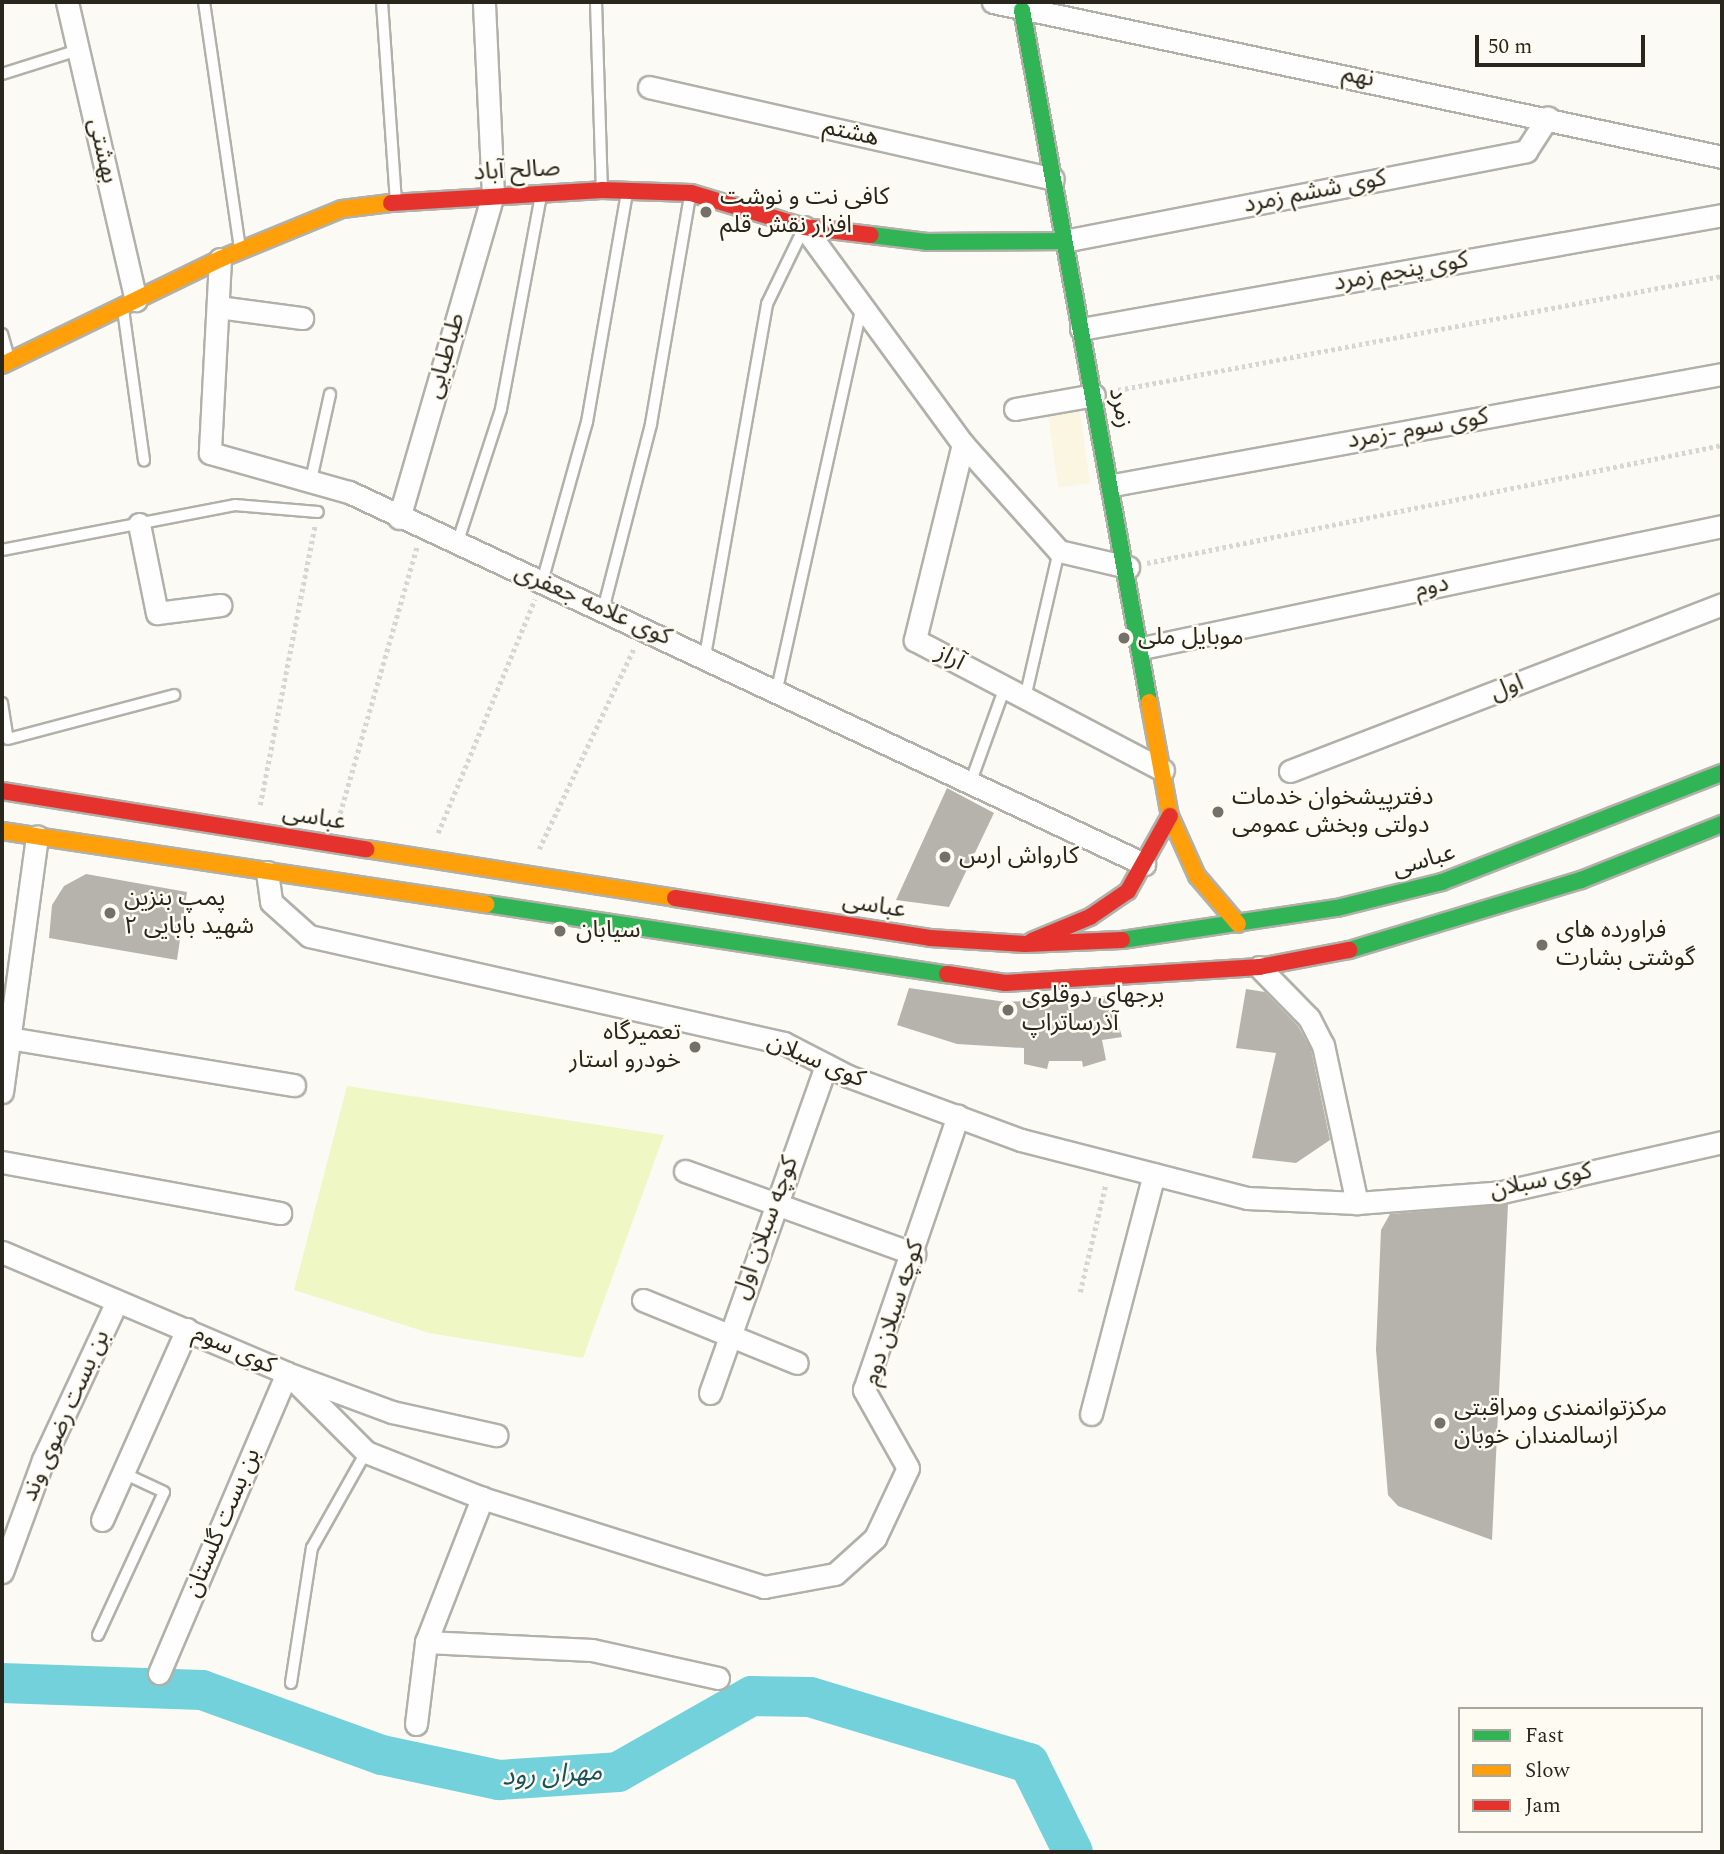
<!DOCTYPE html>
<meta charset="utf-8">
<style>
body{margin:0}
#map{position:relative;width:1724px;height:1854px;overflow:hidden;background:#fbfaf5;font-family:Spectral,"Noto Sans Arabic",serif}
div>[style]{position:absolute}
.built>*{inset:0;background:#fbf6e2;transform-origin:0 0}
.green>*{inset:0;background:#eff8c5}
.river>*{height:40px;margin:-20px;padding:0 20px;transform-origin:20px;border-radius:20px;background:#72d1db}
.building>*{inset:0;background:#b5b3ac}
.path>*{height:4.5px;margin-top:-2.25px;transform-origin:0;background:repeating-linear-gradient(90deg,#d6d6d5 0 3.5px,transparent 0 7px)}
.roads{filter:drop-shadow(2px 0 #b1b0a9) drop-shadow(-2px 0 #b1b0a9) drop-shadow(0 2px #b1b0a9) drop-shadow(0 -2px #b1b0a9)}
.lane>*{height:10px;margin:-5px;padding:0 5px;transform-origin:5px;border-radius:5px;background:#fefefe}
.street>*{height:21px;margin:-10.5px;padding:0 10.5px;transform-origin:10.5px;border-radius:10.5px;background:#fefefe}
.fast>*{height:16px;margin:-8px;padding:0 8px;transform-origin:8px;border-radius:8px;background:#30b455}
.slow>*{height:16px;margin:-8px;padding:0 8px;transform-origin:8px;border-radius:8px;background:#ff9f0a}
.jam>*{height:16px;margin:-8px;padding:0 8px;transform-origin:8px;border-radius:8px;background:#e5322d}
.dots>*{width:19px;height:19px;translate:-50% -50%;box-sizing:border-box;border:4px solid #fefcf2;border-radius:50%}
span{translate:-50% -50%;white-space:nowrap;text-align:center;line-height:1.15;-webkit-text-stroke:5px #fefcf2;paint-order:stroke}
.street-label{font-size:24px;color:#28261d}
.poi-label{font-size:24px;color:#28261d}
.left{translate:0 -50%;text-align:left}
.right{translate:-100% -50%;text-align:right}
.water-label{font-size:26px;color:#185157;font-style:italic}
.frame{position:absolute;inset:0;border:4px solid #28261d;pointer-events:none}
.legend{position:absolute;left:1458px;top:1707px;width:245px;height:126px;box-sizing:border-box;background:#fefcf2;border:2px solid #a8a69d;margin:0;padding:9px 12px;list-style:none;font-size:21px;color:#28261d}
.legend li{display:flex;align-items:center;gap:14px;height:35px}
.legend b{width:35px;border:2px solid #a8a69d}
.scale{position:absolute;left:1475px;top:35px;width:170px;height:32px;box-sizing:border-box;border:4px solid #28261d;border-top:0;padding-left:9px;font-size:21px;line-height:24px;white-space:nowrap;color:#28261d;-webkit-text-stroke:5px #fefcf2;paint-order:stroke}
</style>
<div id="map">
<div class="built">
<i style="left:1079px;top:405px;width:79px;height:32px;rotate:82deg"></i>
</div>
<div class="green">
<i style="clip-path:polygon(347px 1086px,664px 1135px,583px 1358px,429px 1333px,294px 1290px)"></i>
</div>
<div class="river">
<i style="left:2px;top:1683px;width:200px;rotate:2deg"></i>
<i style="left:202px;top:1690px;width:191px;rotate:19.9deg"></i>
<i style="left:382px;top:1755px;width:120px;rotate:12.1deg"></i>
<i style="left:499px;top:1780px;width:119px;rotate:-3.8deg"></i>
<i style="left:618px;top:1772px;width:154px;rotate:-29.6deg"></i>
<i style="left:752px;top:1696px;width:58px;rotate:1deg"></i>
<i style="left:810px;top:1697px;width:229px;rotate:16.8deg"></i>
<i style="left:1029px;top:1763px;width:99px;rotate:63.7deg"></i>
</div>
<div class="building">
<i style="clip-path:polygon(947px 788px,994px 813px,949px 907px,896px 900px)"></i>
<i style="clip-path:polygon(86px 874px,187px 892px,177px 960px,49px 938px,52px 905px,64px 886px)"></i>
<i style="clip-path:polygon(909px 988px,1006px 1002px,1111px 996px,1122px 1037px,1102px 1040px,1106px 1060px,1083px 1067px,1082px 1061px,1049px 1061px,1047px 1069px,1024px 1064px,1024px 1048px,957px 1044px,897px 1025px)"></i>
<i style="clip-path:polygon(1246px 989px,1265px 992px,1298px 1026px,1311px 1049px,1330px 1140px,1296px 1163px,1252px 1158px,1276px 1053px,1236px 1048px)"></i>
<i style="clip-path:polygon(1508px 1204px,1492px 1540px,1398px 1506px,1388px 1495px,1376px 1350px,1381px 1230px,1390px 1214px)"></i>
</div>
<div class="path">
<i style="left:1118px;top:390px;width:615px;rotate:-10.69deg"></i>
<i style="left:1147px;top:563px;width:587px;rotate:-11.6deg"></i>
<i style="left:260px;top:805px;width:285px;rotate:-78.9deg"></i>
<i style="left:338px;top:820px;width:285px;rotate:-73.9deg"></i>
<i style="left:438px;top:833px;width:253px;rotate:-67.5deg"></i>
<i style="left:539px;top:849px;width:222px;rotate:-64.7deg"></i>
<i style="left:1080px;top:1292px;width:112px;rotate:-76.6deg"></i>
</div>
<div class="roads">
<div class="lane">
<i style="left:204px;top:2px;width:249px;rotate:81.7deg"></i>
<i style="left:382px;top:2px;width:199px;rotate:86deg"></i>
<i style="left:596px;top:2px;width:186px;rotate:88.2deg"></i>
<i style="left:2px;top:74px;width:80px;rotate:-17.5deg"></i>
<i style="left:123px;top:309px;width:153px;rotate:82.1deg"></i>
<i style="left:2px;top:334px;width:25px;rotate:74deg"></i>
<i style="left:311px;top:480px;width:88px;rotate:-77.5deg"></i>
<i style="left:457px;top:544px;width:142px;rotate:-71.9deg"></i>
<i style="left:501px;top:409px;width:218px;rotate:-79.4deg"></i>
<i style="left:2px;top:550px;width:237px;rotate:-10.9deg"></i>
<i style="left:235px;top:505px;width:83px;rotate:4.8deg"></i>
<i style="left:542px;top:582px;width:166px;rotate:-74.3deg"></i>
<i style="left:587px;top:422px;width:232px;rotate:-80.1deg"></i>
<i style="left:603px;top:610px;width:192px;rotate:-75.5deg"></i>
<i style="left:651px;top:424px;width:231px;rotate:-80.3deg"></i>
<i style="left:705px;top:656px;width:357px;rotate:-80deg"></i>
<i style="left:767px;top:304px;width:82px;rotate:-64.1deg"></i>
<i style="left:777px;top:689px;width:389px;rotate:-77.5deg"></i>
<i style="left:1025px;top:698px;width:151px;rotate:-77deg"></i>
<i style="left:2px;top:703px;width:36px;rotate:81deg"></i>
<i style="left:8px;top:739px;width:172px;rotate:-14.8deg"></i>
<i style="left:971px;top:781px;width:100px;rotate:-70.1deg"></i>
<i style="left:98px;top:1635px;width:157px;rotate:-65.2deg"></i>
<i style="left:164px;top:1492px;width:45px;rotate:-155.1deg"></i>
<i style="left:291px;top:1683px;width:137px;rotate:-81.2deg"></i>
<i style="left:312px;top:1548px;width:110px;rotate:-60.6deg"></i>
</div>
<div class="street">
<i style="left:67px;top:2px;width:306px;rotate:77deg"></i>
<i style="left:993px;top:2px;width:745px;rotate:12deg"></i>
<i style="left:649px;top:87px;width:414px;rotate:12.8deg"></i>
<i style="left:804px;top:227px;width:269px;rotate:53.8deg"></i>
<i style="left:963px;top:444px;width:144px;rotate:48.1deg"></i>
<i style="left:1059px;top:551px;width:71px;rotate:13.1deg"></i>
<i style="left:1064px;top:241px;width:471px;rotate:-11deg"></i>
<i style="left:1526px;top:151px;width:40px;rotate:-57.1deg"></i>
<i style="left:220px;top:259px;width:194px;rotate:93deg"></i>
<i style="left:210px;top:453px;width:144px;rotate:15.7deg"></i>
<i style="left:349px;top:492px;width:878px;rotate:25.08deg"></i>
<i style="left:218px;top:307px;width:85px;rotate:7.5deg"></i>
<i style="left:1081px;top:329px;width:651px;rotate:-10.08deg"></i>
<i style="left:1015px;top:409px;width:80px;rotate:-10deg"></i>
<i style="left:963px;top:444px;width:202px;rotate:103.8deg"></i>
<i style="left:915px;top:640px;width:280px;rotate:27.7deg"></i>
<i style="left:1113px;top:485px;width:619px;rotate:-10.33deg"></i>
<i style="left:399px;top:518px;width:336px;rotate:-73.8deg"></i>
<i style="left:493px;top:195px;width:193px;rotate:-92.7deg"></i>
<i style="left:139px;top:524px;width:91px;rotate:78.6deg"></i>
<i style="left:157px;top:613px;width:64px;rotate:-7.2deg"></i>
<i style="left:1142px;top:648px;width:593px;rotate:-11.88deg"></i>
<i style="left:1290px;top:771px;width:463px;rotate:-21.1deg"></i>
<i style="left:267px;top:872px;width:30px;rotate:82deg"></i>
<i style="left:271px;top:902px;width:51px;rotate:41.8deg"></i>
<i style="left:309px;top:936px;width:487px;rotate:12.7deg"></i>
<i style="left:784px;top:1043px;width:72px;rotate:27.3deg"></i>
<i style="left:848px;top:1076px;width:184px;rotate:20.3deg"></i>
<i style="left:1021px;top:1140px;width:233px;rotate:14.4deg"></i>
<i style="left:1247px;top:1198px;width:110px;rotate:2.6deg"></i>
<i style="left:1357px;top:1203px;width:145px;rotate:-4.3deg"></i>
<i style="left:1502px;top:1192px;width:226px;rotate:-12.8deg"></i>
<i style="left:1259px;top:967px;width:71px;rotate:45.6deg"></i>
<i style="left:1309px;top:1018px;width:30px;rotate:63deg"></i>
<i style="left:1323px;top:1045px;width:162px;rotate:77.9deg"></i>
<i style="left:9px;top:1038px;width:289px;rotate:9.4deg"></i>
<i style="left:2px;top:1092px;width:258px;rotate:-82.2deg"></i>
<i style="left:2px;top:1162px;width:283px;rotate:10.4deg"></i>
<i style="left:685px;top:1171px;width:244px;rotate:19.9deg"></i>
<i style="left:2px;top:1252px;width:310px;rotate:23deg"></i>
<i style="left:287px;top:1373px;width:112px;rotate:45deg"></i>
<i style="left:366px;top:1452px;width:125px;rotate:21.6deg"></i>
<i style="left:482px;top:1498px;width:296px;rotate:17.5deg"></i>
<i style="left:764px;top:1587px;width:72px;rotate:-10.4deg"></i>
<i style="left:835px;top:1574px;width:54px;rotate:-42deg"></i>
<i style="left:875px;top:1538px;width:77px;rotate:-64.8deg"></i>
<i style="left:908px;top:1468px;width:90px;rotate:-119.4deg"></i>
<i style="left:864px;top:1390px;width:290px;rotate:-71.1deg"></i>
<i style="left:643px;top:1300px;width:166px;rotate:22.2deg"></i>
<i style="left:292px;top:1375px;width:107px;rotate:20.3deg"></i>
<i style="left:392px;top:1412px;width:107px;rotate:12.5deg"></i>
<i style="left:710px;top:1393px;width:348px;rotate:-70.5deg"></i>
<i style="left:1091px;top:1414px;width:248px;rotate:-75.3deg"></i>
<i style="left:102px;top:1520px;width:209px;rotate:-66deg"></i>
<i style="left:2px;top:1572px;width:119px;rotate:-69.9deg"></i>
<i style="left:43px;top:1460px;width:175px;rotate:-65deg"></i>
<i style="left:426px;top:1642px;width:166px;rotate:2.8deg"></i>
<i style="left:592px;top:1650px;width:129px;rotate:12.5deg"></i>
<i style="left:159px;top:1673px;width:326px;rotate:-66.9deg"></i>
<i style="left:416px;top:1724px;width:83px;rotate:-83deg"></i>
<i style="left:426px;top:1642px;width:155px;rotate:-68.7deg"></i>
</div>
<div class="fast">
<i style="left:1022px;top:10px;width:704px;rotate:79.6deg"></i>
<i style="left:871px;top:235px;width:56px;rotate:7.1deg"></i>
<i style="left:927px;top:242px;width:137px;rotate:-0.4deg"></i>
<i style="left:487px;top:904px;width:465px;rotate:8.7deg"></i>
<i style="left:1122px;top:940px;width:217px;rotate:-8.5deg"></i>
<i style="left:1337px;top:908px;width:108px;rotate:-13.9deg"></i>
<i style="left:1442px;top:882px;width:300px;rotate:-21.3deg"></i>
<i style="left:1349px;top:950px;width:242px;rotate:-16.8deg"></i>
<i style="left:1581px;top:880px;width:152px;rotate:-21.7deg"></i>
</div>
<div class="slow">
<i style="left:2px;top:365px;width:242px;rotate:-25.9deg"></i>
<i style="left:220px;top:259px;width:132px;rotate:-22.3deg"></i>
<i style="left:342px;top:209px;width:49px;rotate:-7deg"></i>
<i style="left:1149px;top:702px;width:116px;rotate:79.6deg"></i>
<i style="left:1170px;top:816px;width:66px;rotate:65.8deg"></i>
<i style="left:1197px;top:876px;width:63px;rotate:49.5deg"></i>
<i style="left:2px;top:831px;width:490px;rotate:8.6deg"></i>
<i style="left:366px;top:849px;width:313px;rotate:9deg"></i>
</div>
<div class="jam">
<i style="left:391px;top:203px;width:211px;rotate:-3.5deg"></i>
<i style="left:602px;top:190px;width:89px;rotate:1.9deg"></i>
<i style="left:691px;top:193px;width:118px;rotate:16.7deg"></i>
<i style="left:804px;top:227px;width:67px;rotate:6.8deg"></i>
<i style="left:2px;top:791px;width:369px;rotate:9.1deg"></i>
<i style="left:675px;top:898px;width:258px;rotate:8.9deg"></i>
<i style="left:930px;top:938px;width:95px;rotate:3.6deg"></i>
<i style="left:1025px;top:944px;width:97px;rotate:-2.4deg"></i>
<i style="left:1032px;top:941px;width:63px;rotate:-22.5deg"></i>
<i style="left:1090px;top:917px;width:46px;rotate:-34.4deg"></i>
<i style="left:1128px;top:891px;width:86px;rotate:-60.8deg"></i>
<i style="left:947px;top:974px;width:59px;rotate:8.8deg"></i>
<i style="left:1005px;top:983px;width:255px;rotate:-3.6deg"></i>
<i style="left:1259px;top:967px;width:92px;rotate:-10.7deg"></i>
</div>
</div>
<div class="dots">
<i style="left:706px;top:212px;background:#727069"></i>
<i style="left:1124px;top:638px;background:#727069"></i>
<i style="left:1218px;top:812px;background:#727069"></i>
<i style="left:945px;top:857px;background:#727069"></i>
<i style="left:110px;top:913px;background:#727069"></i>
<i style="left:560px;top:931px;background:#727069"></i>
<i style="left:1542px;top:945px;background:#727069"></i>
<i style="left:1008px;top:1010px;background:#727069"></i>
<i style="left:695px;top:1047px;background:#727069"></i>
<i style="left:1440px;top:1423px;background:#727069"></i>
</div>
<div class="street-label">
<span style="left:1358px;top:77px;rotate:11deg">نهم</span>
<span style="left:851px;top:133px;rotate:13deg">هشتم</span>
<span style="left:102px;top:151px;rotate:77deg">بهشتی</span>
<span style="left:517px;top:171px;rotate:-3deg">صالح آباد</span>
<span style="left:1315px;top:192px;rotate:-11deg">کوی ششم زمرد</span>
<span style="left:1401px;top:272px;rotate:-10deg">کوی پنجم زمرد</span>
<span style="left:446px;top:356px;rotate:-74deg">طباطبایی</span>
<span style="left:1120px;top:408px;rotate:78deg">زمرد</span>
<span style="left:1418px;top:429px;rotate:-10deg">کوی سوم -زمرد</span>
<span style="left:1432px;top:587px;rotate:-12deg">دوم</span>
<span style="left:593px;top:605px;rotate:24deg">کوی علامه جعفری</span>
<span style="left:950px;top:658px;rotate:28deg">آراز</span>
<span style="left:1507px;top:688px;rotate:-21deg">اول</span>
<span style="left:314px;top:818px;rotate:9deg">عباسى</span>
<span style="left:1424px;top:861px;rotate:-16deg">عباسى</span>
<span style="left:874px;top:906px;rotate:9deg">عباسى</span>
<span style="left:816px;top:1061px;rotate:23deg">کوی سبلان</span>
<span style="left:1541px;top:1181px;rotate:-11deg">کوی سبلان</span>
<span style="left:766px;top:1228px;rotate:-70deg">کوچه سبلان اول</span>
<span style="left:894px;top:1313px;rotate:-72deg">کوچه سبلان دوم</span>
<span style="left:234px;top:1350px;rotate:24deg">کوی سوم</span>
<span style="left:66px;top:1416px;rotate:-66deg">بن بست رضوی وند</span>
<span style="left:223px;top:1523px;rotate:-67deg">بن بست گلستان</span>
</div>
<div class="poi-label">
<span class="left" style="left:720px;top:212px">کافی نت و نوشت<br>افزار نقش قلم</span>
<span class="left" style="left:1138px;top:638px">موبایل ملی</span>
<span class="left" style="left:1232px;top:812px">دفترپیشخوان خدمات<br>دولتی وبخش عمومی</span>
<span class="left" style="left:959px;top:857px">کارواش ارس</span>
<span class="left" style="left:124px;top:913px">پمپ بنزین<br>شهید بابایی ۲</span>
<span class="left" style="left:576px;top:931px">سیابان</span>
<span class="left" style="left:1556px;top:945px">فراورده های<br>گوشتی بشارت</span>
<span class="left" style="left:1022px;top:1010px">برجهای دوقلوی<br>آذرساتراپ</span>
<span class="right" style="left:681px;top:1047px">تعمیرگاه<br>خودرو استار</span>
<span class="left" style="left:1454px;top:1423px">مرکزتوانمندی ومراقبتی<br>ازسالمندان خوبان</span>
</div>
<div class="water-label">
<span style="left:552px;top:1775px;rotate:-3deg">مهران رود</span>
</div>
<div class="frame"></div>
<ul class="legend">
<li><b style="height:9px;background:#30b455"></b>Fast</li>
<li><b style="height:9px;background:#ff9f0a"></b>Slow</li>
<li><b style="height:9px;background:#e5322d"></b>Jam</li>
</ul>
<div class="scale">50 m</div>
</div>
